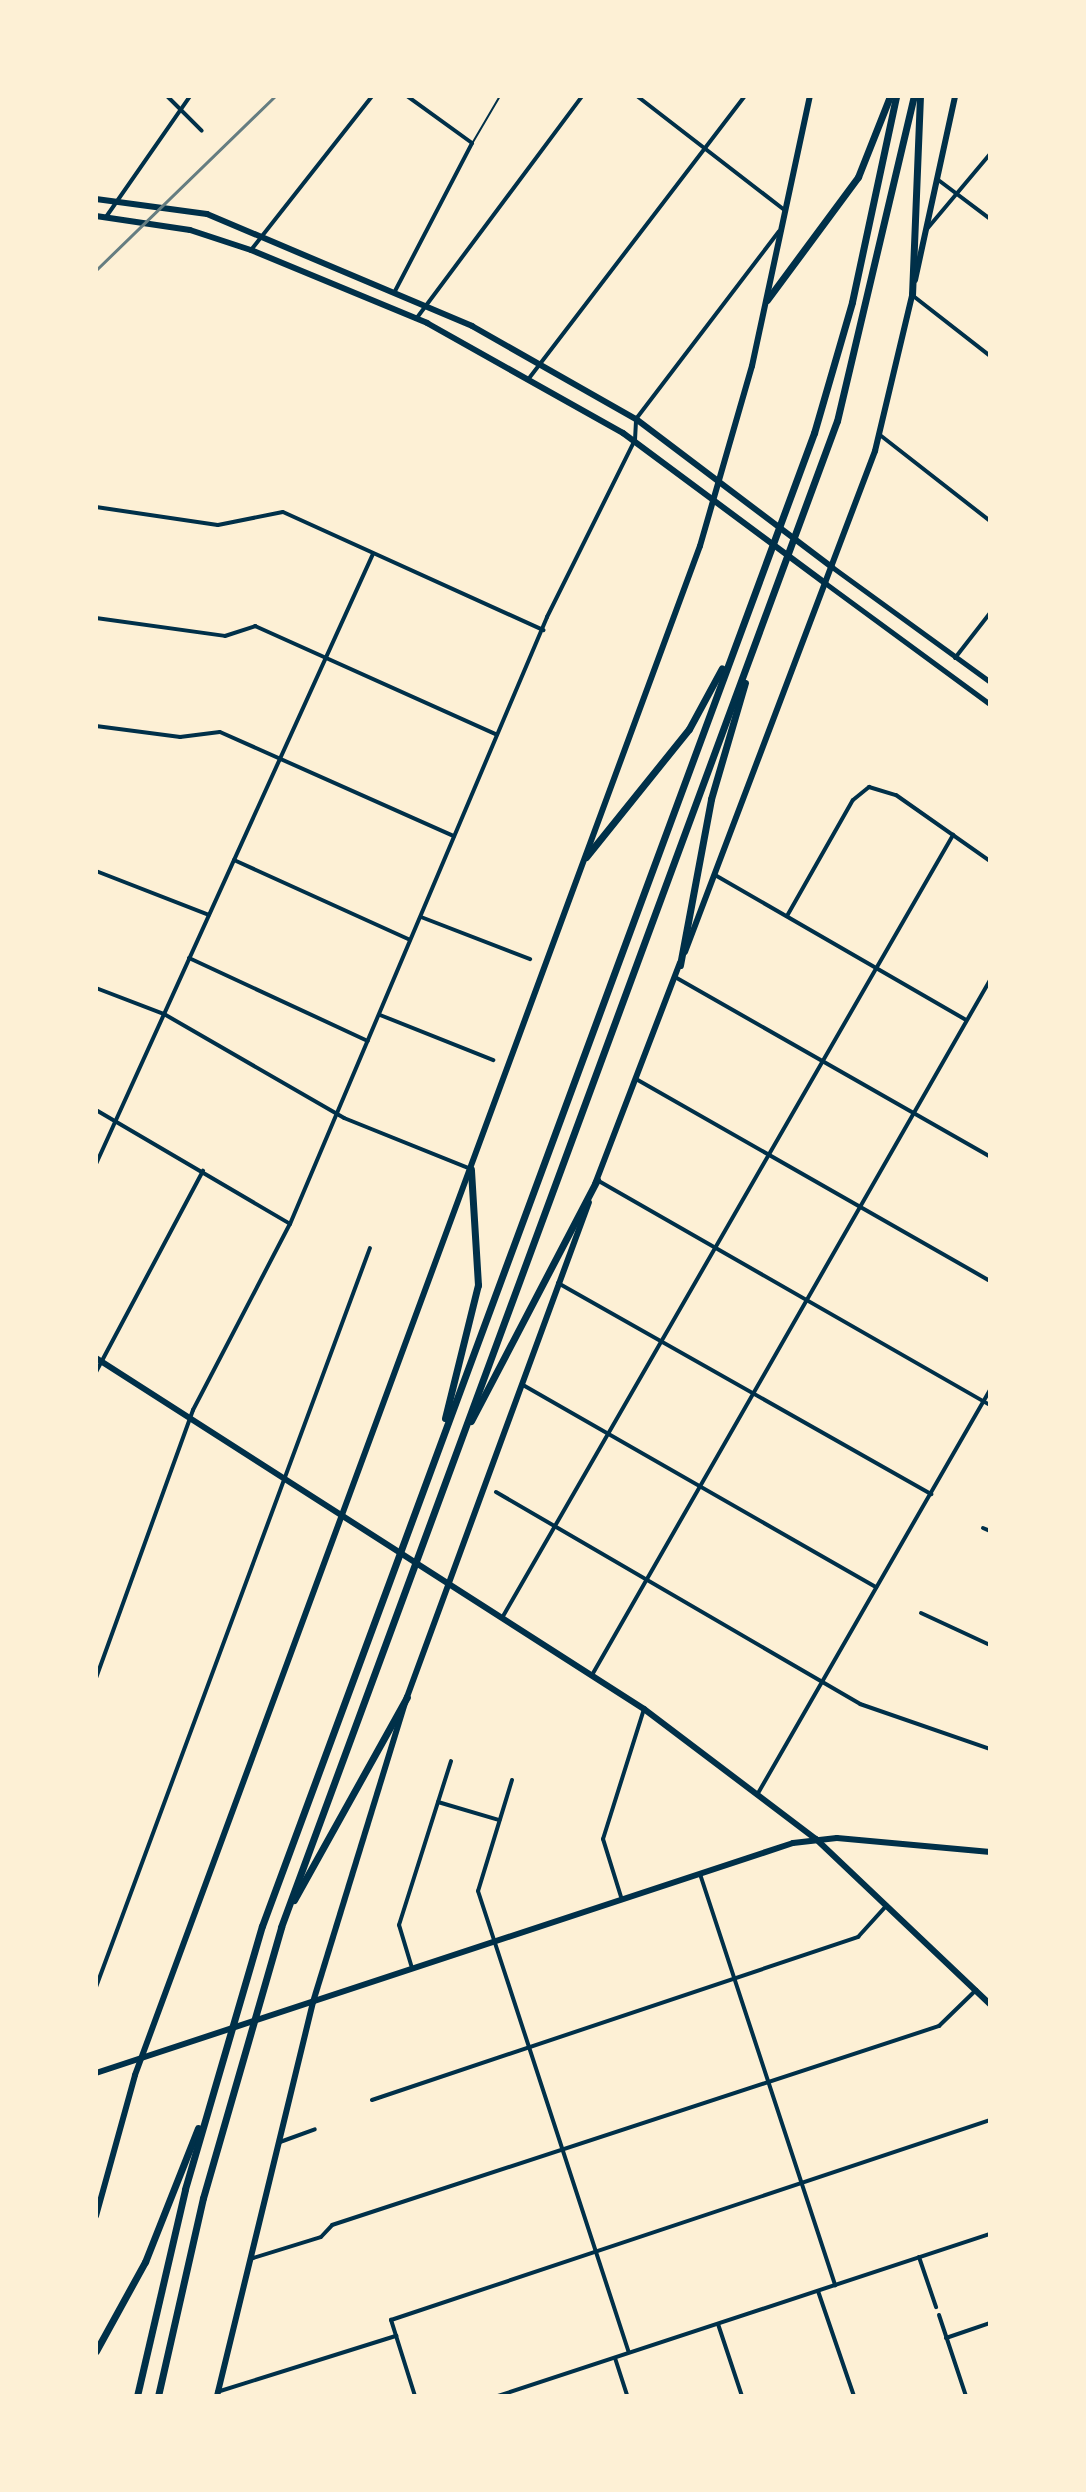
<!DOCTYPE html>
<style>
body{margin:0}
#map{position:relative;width:1086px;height:2492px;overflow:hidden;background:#fdf0d5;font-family:"Asap Condensed",sans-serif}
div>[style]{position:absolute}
.service>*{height:2px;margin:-1px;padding:0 1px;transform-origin:1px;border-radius:1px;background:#003049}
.minor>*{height:4px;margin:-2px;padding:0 2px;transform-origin:2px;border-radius:2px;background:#003049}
.tertiary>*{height:5px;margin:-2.5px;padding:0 2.5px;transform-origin:2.5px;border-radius:2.5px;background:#003049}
.secondary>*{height:6px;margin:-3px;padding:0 3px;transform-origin:3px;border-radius:3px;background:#003049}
.primary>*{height:6px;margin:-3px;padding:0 3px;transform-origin:3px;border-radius:3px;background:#003049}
.motorway>*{height:7px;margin:-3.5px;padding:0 3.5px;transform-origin:3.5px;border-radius:3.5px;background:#003049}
.rail>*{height:3px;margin:-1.5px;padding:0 1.5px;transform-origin:1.5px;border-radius:1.5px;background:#657d81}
span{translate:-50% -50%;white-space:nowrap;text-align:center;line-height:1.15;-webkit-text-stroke:6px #fdf0d5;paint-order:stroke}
.frame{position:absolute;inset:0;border:98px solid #fdf0d5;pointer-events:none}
</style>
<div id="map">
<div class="service">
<i style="left:473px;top:142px;width:53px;rotate:-59.6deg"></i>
</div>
<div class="minor">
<i style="left:167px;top:96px;width:49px;rotate:45deg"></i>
<i style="left:637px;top:96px;width:188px;rotate:37.7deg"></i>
<i style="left:937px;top:179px;width:66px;rotate:37deg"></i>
<i style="left:106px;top:217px;width:147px;rotate:-55.2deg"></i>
<i style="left:927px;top:229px;width:98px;rotate:-50deg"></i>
<i style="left:251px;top:250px;width:196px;rotate:-51.8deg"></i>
<i style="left:394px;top:293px;width:169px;rotate:-62.5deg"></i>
<i style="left:472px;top:143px;width:80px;rotate:-144.1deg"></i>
<i style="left:912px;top:295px;width:99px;rotate:38deg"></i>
<i style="left:416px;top:319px;width:278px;rotate:-53.3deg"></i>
<i style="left:530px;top:377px;width:354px;rotate:-52.6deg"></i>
<i style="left:880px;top:435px;width:140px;rotate:38deg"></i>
<i style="left:96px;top:507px;width:123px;rotate:8.4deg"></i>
<i style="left:218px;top:525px;width:66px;rotate:-11.3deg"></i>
<i style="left:283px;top:512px;width:286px;rotate:24.4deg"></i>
<i style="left:96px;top:618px;width:130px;rotate:7.9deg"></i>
<i style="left:225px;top:636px;width:32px;rotate:-18deg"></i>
<i style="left:255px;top:626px;width:265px;rotate:24.2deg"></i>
<i style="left:955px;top:658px;width:57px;rotate:-52.1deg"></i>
<i style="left:96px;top:726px;width:85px;rotate:7.5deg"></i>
<i style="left:180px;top:737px;width:40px;rotate:-7.1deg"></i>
<i style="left:220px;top:732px;width:256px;rotate:24deg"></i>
<i style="left:234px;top:860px;width:193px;rotate:24.4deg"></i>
<i style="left:96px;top:871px;width:121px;rotate:21.3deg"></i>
<i style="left:715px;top:875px;width:290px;rotate:30deg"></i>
<i style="left:787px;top:916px;width:133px;rotate:-60.4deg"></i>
<i style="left:853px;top:800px;width:21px;rotate:-39deg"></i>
<i style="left:869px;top:787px;width:28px;rotate:17deg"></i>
<i style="left:896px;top:795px;width:115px;rotate:35.1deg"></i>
<i style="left:421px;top:917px;width:117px;rotate:21.1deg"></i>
<i style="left:189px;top:958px;width:197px;rotate:24.9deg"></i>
<i style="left:675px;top:977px;width:363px;rotate:29.7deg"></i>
<i style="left:96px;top:988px;width:73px;rotate:20.9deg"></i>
<i style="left:164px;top:1014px;width:208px;rotate:30deg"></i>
<i style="left:344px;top:1118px;width:137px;rotate:21.9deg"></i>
<i style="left:380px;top:1015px;width:122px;rotate:21.7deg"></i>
<i style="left:636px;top:1079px;width:408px;rotate:29.7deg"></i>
<i style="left:96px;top:1110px;width:225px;rotate:30.4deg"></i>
<i style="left:96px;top:1164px;width:670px;rotate:-65.58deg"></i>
<i style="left:597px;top:1180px;width:453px;rotate:29.8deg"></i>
<i style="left:558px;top:1283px;width:429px;rotate:29.5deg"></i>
<i style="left:96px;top:1372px;width:228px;rotate:-62deg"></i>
<i style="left:523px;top:1385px;width:407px;rotate:29.8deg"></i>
<i style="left:496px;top:1492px;width:421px;rotate:30.2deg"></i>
<i style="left:860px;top:1704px;width:138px;rotate:19.1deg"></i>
<i style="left:983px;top:1528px;width:8px;rotate:23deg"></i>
<i style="left:921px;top:1613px;width:76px;rotate:24.9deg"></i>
<i style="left:502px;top:1618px;width:904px;rotate:-60.06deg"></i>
<i style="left:592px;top:1675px;width:801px;rotate:-60.2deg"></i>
<i style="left:96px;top:1678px;width:285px;rotate:-70.1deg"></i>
<i style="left:193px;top:1410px;width:210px;rotate:-62.5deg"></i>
<i style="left:290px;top:1224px;width:659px;rotate:-67.05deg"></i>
<i style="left:547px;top:617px;width:198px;rotate:-63.6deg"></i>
<i style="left:635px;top:440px;width:21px;rotate:-87deg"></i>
<i style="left:636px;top:419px;width:236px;rotate:-52.7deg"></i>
<i style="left:512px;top:1780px;width:116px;rotate:107deg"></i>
<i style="left:478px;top:1891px;width:485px;rotate:71.9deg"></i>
<i style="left:757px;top:1795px;width:467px;rotate:-60.1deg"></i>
<i style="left:438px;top:1802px;width:64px;rotate:16.4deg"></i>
<i style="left:700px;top:1874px;width:433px;rotate:71.8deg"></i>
<i style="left:622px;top:1900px;width:64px;rotate:-107.3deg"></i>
<i style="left:603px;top:1839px;width:136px;rotate:-72.5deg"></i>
<i style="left:412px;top:1968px;width:45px;rotate:-106.8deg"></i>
<i style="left:399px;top:1925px;width:172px;rotate:-72.4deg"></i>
<i style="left:96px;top:1987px;width:788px;rotate:-69.66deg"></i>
<i style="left:372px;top:2100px;width:513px;rotate:-18.54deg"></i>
<i style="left:858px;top:1937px;width:43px;rotate:-47.8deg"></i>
<i style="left:280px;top:2142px;width:37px;rotate:-20deg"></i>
<i style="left:919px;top:2257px;width:53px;rotate:71.2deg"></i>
<i style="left:250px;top:2259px;width:74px;rotate:-17.2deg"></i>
<i style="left:321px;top:2237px;width:16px;rotate:-47deg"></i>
<i style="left:332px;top:2225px;width:639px;rotate:-18.15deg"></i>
<i style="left:939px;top:2026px;width:52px;rotate:-44.2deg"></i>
<i style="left:818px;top:2291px;width:111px;rotate:71.1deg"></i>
<i style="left:939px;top:2315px;width:85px;rotate:71.6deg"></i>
<i style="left:718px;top:2324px;width:76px;rotate:71.6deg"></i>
<i style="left:946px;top:2338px;width:46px;rotate:-18.8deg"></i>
<i style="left:615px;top:2358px;width:40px;rotate:72deg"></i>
<i style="left:217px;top:2392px;width:188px;rotate:-17.4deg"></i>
<i style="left:415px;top:2396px;width:80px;rotate:-107.5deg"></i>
<i style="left:391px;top:2320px;width:632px;rotate:-18.46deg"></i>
<i style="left:498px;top:2396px;width:518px;rotate:-18.23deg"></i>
</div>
<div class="tertiary">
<i style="left:832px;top:567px;width:195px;rotate:36deg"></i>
<i style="left:825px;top:583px;width:205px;rotate:36.3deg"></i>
</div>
<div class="secondary">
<i style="left:96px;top:1358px;width:651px;rotate:32.64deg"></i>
<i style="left:644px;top:1709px;width:216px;rotate:37.1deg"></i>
<i style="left:816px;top:1839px;width:240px;rotate:43.5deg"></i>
<i style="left:96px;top:2073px;width:734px;rotate:-18.26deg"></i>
<i style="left:793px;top:1843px;width:44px;rotate:-6.5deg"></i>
<i style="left:837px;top:1838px;width:154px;rotate:5.2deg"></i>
</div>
<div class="primary">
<i style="left:96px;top:199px;width:112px;rotate:7.7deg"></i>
<i style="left:207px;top:214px;width:288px;rotate:22.9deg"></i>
<i style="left:472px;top:326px;width:189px;rotate:29.6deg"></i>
<i style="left:636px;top:419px;width:246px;rotate:37.1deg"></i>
<i style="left:96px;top:216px;width:95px;rotate:8.5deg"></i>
<i style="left:190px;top:230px;width:64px;rotate:18.2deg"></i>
<i style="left:251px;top:250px;width:191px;rotate:22.5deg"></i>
<i style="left:427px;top:323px;width:225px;rotate:29.3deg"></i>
<i style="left:623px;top:433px;width:252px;rotate:36.6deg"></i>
<i style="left:915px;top:280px;width:188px;rotate:-77.7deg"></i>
<i style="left:685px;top:952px;width:536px;rotate:-69.23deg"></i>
<i style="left:875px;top:451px;width:164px;rotate:-76.6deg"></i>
<i style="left:595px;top:1184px;width:237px;rotate:-69deg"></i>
<i style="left:96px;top:2216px;width:146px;rotate:-74.5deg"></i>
<i style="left:135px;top:2075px;width:1630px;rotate:-69.72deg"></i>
<i style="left:700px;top:546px;width:187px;rotate:-73.9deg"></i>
<i style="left:752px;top:366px;width:276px;rotate:-77.9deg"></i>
<i style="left:217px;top:2396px;width:406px;rotate:-76.3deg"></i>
<i style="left:313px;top:2002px;width:319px;rotate:-72.9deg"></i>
<i style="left:407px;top:1697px;width:527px;rotate:-69.81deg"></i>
</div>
<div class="motorway">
<i style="left:912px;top:295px;width:199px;rotate:-87.7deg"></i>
<i style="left:767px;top:300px;width:153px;rotate:-53.5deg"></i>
<i style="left:858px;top:177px;width:87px;rotate:-68.4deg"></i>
<i style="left:586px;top:857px;width:164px;rotate:-51.2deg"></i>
<i style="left:689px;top:729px;width:69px;rotate:-61.6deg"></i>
<i style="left:680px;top:965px;width:169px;rotate:-79.4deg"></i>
<i style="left:711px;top:799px;width:121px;rotate:-73.7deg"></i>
<i style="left:445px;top:1418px;width:137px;rotate:-76.1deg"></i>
<i style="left:478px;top:1285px;width:116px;rotate:-93.5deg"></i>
<i style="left:471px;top:1421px;width:272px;rotate:-62.4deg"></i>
<i style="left:294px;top:1900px;width:232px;rotate:-60.9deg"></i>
<i style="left:96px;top:2351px;width:102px;rotate:-61.2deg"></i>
<i style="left:145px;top:2262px;width:144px;rotate:-68.4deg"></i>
<i style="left:137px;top:2396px;width:212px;rotate:-76.9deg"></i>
<i style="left:185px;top:2189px;width:274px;rotate:-73.7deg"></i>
<i style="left:262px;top:1926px;width:1592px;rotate:-69.71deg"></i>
<i style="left:814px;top:433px;width:136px;rotate:-73.8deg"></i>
<i style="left:852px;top:302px;width:211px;rotate:-77.9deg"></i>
<i style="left:158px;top:2396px;width:203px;rotate:-77.2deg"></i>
<i style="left:203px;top:2198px;width:282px;rotate:-73.9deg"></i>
<i style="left:281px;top:1927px;width:1605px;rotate:-69.74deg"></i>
<i style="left:837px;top:421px;width:334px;rotate:-76.7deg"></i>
</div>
<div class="rail">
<i style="left:96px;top:270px;width:250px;rotate:-44.2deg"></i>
</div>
<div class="frame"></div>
</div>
